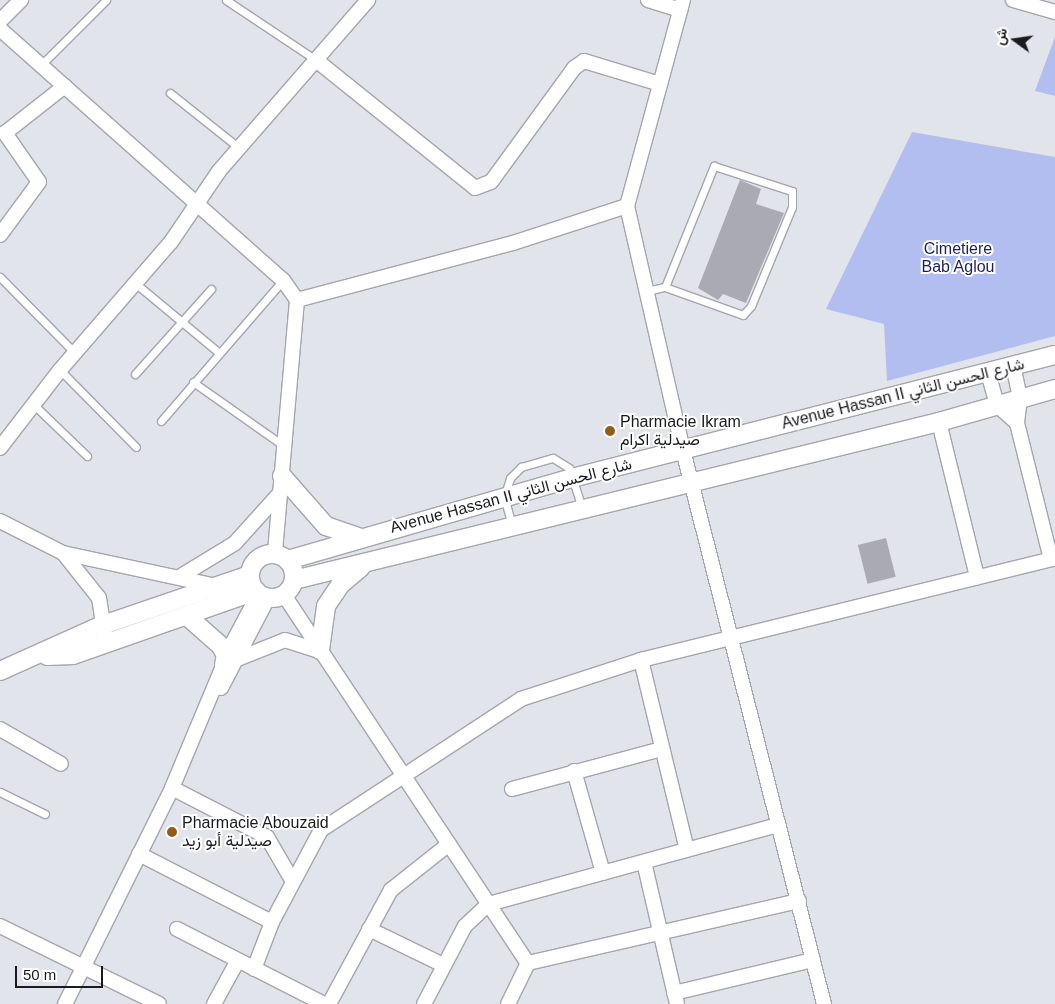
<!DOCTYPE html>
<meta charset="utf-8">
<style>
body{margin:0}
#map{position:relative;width:1055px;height:1004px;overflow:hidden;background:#e2e4eb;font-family:Helvetica,Vazirmatn,sans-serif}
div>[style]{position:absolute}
.green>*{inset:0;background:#b2bef0}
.building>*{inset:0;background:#a9aab2;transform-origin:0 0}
.roads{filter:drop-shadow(1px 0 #a4a6ad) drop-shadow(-1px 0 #a4a6ad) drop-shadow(0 1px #a4a6ad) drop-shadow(0 -1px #a4a6ad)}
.service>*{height:7px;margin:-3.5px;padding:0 3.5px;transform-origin:3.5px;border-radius:3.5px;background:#fff}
.minor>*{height:14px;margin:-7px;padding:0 7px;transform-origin:7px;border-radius:7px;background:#fff}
.tertiary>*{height:18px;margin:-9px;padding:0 9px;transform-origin:9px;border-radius:9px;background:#fff}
.tertiary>.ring{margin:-9px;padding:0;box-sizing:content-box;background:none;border:18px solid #fff;border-radius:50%}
.dots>*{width:14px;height:14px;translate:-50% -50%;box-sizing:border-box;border:2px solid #fff;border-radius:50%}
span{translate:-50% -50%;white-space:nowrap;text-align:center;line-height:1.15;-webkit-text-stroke:4px #fff;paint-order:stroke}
.park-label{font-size:16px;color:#1d205e}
.street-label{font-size:16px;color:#1a1b1e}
.poi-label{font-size:16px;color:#1a1b1e}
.left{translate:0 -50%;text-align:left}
.north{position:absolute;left:990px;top:15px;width:50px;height:50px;-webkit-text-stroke:4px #fff;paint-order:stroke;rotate:284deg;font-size:14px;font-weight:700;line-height:20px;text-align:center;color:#1a1b1e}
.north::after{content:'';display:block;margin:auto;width:18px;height:22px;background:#1a1b1e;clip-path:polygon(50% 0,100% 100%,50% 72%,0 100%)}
.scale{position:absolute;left:15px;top:966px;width:88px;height:22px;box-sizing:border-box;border:2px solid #1a1b1e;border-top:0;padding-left:6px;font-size:15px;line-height:18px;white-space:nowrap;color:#1a1b1e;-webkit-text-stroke:4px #fff;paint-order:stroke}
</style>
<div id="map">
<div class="green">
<i style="clip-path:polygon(1055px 37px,1055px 96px,1035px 91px)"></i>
<i style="clip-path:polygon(912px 132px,1055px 157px,1055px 336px,887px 381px,884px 324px,826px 309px)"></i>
</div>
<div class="building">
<i style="clip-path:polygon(740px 180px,761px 189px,756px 204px,784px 213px,746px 303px,723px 294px,718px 300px,698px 288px)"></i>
<i style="left:886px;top:538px;width:40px;height:29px;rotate:76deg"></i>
</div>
<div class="roads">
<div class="service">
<i style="left:226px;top:0;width:108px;rotate:33.7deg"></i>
<i style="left:41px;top:65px;width:92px;rotate:-45deg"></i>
<i style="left:170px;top:93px;width:87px;rotate:38.5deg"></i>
<i style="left:0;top:277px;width:107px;rotate:45.4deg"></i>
<i style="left:135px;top:283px;width:108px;rotate:39.7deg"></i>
<i style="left:647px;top:291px;width:18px;rotate:-13deg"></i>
<i style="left:665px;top:287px;width:131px;rotate:-68deg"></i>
<i style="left:714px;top:166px;width:82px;rotate:17.8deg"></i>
<i style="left:792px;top:191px;width:16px;rotate:90deg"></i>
<i style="left:792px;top:207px;width:107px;rotate:112.5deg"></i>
<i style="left:751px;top:306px;width:12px;rotate:132deg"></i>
<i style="left:743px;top:315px;width:83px;rotate:-160.3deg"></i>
<i style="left:60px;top:370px;width:108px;rotate:45.4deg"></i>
<i style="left:135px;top:374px;width:114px;rotate:-48.2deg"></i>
<i style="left:193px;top:382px;width:111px;rotate:35.1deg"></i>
<i style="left:33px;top:404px;width:75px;rotate:43.9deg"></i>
<i style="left:161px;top:421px;width:186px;rotate:-49.1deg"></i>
<i style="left:512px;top:526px;width:30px;rotate:-105deg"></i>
<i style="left:504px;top:497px;width:20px;rotate:-72deg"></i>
<i style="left:510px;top:478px;width:16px;rotate:-45deg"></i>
<i style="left:521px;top:467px;width:33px;rotate:-16deg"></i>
<i style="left:553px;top:458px;width:19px;rotate:32deg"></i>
<i style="left:569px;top:468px;width:42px;rotate:72deg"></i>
<i style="left:0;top:792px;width:50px;rotate:26.1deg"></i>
</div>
<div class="minor">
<i style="left:648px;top:0;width:34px;rotate:17deg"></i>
<i style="left:683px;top:0;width:213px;rotate:105.2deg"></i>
<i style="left:627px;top:206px;width:250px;rotate:77.1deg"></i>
<i style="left:683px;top:450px;width:572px;rotate:75.72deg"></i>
<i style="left:1013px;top:0;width:44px;rotate:15.9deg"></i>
<i style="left:0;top:21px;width:30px;rotate:-45deg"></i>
<i style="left:0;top:29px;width:378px;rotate:41.6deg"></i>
<i style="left:283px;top:280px;width:24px;rotate:55deg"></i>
<i style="left:297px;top:300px;width:255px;rotate:95deg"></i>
<i style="left:316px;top:60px;width:204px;rotate:38.8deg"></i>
<i style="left:475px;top:188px;width:17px;rotate:-21deg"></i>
<i style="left:491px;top:182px;width:141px;rotate:-53.9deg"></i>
<i style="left:574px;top:68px;width:12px;rotate:-35deg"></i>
<i style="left:584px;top:61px;width:79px;rotate:16.8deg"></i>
<i style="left:0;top:235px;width:66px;rotate:-53.7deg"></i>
<i style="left:39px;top:182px;width:60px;rotate:-124.8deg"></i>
<i style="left:5px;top:133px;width:76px;rotate:-38.1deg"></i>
<i style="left:297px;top:300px;width:223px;rotate:-14.8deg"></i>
<i style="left:513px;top:243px;width:120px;rotate:-18deg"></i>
<i style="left:1013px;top:365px;width:34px;rotate:78deg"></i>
<i style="left:1020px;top:398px;width:25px;rotate:97deg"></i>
<i style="left:1017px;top:423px;width:140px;rotate:76deg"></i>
<i style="left:988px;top:373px;width:33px;rotate:74deg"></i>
<i style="left:997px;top:405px;width:27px;rotate:42deg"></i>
<i style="left:939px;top:422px;width:160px;rotate:76.2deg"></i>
<i style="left:0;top:448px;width:98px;rotate:-52.4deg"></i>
<i style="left:60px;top:370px;width:169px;rotate:-49.1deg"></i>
<i style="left:171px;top:242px;width:86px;rotate:-55.9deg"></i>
<i style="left:219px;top:171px;width:227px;rotate:-48.9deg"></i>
<i style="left:0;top:521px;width:71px;rotate:26.9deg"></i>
<i style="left:63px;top:553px;width:156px;rotate:12.2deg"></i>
<i style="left:64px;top:554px;width:56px;rotate:51.5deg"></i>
<i style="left:99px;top:598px;width:45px;rotate:81deg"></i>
<i style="left:181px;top:576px;width:63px;rotate:-31.4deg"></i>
<i style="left:235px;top:543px;width:67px;rotate:-48deg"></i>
<i style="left:284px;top:595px;width:442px;rotate:56.5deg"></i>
<i style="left:240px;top:658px;width:48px;rotate:-21.8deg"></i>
<i style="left:285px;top:640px;width:36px;rotate:18deg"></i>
<i style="left:641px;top:660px;width:195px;rotate:76.4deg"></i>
<i style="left:221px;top:688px;width:102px;rotate:-62.4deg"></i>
<i style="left:0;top:729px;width:70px;rotate:29.8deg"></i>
<i style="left:574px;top:771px;width:106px;rotate:74.1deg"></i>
<i style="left:172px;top:788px;width:107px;rotate:27.3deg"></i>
<i style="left:267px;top:837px;width:50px;rotate:59.8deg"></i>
<i style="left:512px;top:789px;width:154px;rotate:-15deg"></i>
<i style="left:139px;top:854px;width:149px;rotate:27.1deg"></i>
<i style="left:644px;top:862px;width:146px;rotate:76.9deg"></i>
<i style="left:0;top:926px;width:177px;rotate:26.1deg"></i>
<i style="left:177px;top:929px;width:165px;rotate:27deg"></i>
<i style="left:369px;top:929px;width:82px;rotate:25.9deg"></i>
<i style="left:528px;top:963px;width:278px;rotate:-12.9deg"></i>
<i style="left:254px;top:969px;width:50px;rotate:-69deg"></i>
<i style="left:272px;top:922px;width:104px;rotate:-62deg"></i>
<i style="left:321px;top:830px;width:239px;rotate:-33.2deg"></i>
<i style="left:521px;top:699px;width:126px;rotate:-18deg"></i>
<i style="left:641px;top:660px;width:426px;rotate:-13.8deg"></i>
<i style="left:674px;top:993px;width:143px;rotate:-13.4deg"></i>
<i style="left:65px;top:1004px;width:241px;rotate:-63.6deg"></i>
<i style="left:172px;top:788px;width:158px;rotate:-67.3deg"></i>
<i style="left:233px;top:642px;width:55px;rotate:-62deg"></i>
<i style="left:214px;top:1004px;width:48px;rotate:-61.3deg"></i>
<i style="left:329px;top:1004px;width:130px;rotate:-61.5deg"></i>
<i style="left:391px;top:890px;width:74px;rotate:-38.4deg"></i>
<i style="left:424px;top:1004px;width:88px;rotate:-62.3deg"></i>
<i style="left:465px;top:926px;width:33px;rotate:-43deg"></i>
<i style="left:489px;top:904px;width:300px;rotate:-15.3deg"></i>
<i style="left:508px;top:1004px;width:46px;rotate:-64deg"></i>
</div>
<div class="tertiary">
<i style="left:282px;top:476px;width:67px;rotate:48.7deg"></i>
<i style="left:326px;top:526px;width:34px;rotate:19deg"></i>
<i class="ring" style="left:250px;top:554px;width:26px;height:26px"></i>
<i style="left:288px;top:560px;width:296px;rotate:-16.1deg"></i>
<i style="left:572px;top:478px;width:498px;rotate:-14.3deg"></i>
<i style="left:294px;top:580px;width:664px;rotate:-13.76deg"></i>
<i style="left:939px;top:422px;width:121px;rotate:-15.9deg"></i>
<i style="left:187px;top:616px;width:45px;rotate:41.4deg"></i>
<i style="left:221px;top:646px;width:11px;rotate:63deg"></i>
<i style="left:226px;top:656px;width:9px;rotate:103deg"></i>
<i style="left:320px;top:650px;width:44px;rotate:-82.2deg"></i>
<i style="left:326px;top:606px;width:27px;rotate:-56deg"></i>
<i style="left:341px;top:584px;width:26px;rotate:-40deg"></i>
<i style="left:47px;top:656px;width:26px;rotate:-2deg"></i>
<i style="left:73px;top:655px;width:194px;rotate:-19.3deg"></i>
<i style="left:0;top:671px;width:110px;rotate:-24.2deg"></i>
<i style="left:100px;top:626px;width:158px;rotate:-18.8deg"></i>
</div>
</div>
<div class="dots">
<i style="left:610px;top:431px;background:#945b17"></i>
<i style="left:172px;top:832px;background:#945b17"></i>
</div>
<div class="park-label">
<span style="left:958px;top:258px">Cimetiere<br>Bab Aglou</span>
</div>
<div class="street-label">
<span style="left:903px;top:394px;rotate:-14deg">Avenue Hassan II شارع الحسن الثاني</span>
<span style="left:511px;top:496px;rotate:-15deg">Avenue Hassan II شارع الحسن الثاني</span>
</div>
<div class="poi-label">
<span class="left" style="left:620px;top:431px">Pharmacie Ikram<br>صيدلية اكرام</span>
<span class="left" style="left:182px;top:832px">Pharmacie Abouzaid<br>صيدلية أبو زيد</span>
</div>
<div class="north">ش</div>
<div class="scale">50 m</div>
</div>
